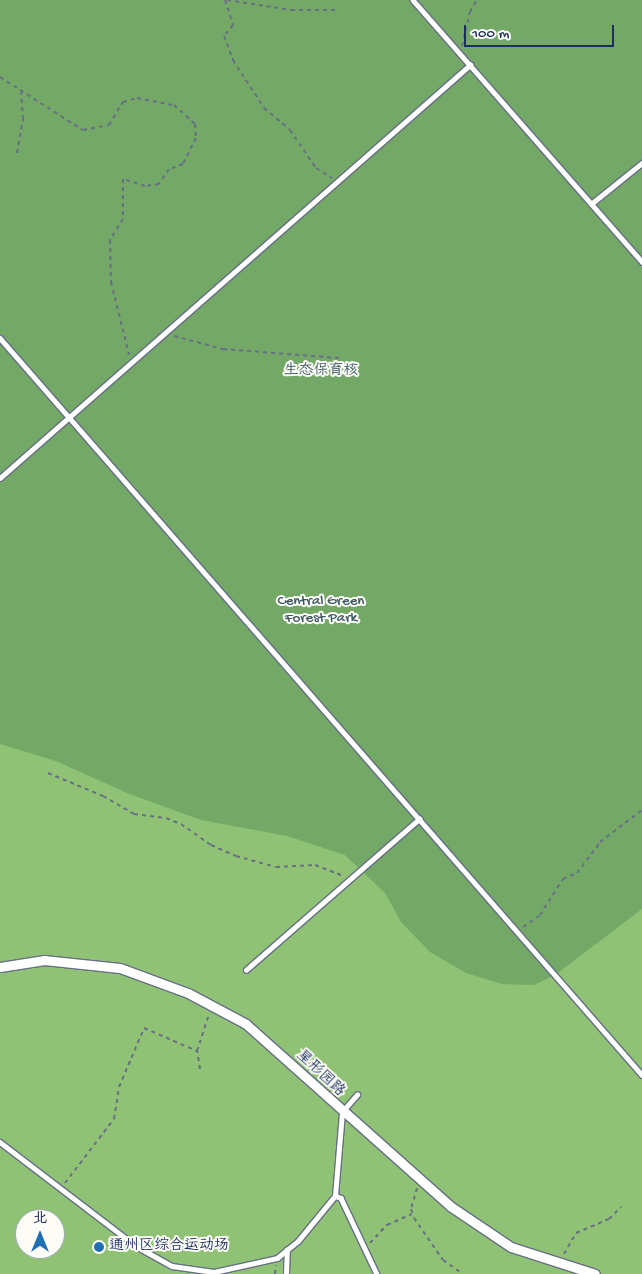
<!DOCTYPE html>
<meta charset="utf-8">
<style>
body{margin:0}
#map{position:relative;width:642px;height:1274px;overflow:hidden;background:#f4e6ce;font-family:"Gochi Hand","LXGW WenKai TC",sans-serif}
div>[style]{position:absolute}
.green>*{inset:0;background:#8fc274}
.forest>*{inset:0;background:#73a866}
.path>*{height:2px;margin-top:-1px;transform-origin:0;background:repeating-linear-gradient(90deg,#676f85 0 4px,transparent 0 8px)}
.roads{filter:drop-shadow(1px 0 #676f85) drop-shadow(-1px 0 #676f85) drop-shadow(0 1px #676f85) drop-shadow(0 -1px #676f85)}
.lane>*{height:4.5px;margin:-2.25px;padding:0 2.25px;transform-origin:2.25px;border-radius:2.25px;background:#fff}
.street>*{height:9px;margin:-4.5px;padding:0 4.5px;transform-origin:4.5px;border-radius:4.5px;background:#fff}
.dots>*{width:14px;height:14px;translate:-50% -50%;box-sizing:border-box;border:2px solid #fdfcf7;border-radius:50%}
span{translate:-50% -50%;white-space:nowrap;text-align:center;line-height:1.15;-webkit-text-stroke:4px #fdfcf7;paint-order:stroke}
.park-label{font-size:15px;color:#3e5b65}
.street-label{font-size:15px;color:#1b2f5e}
.poi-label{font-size:15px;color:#1b2f5e}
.left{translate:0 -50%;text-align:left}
.north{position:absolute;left:15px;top:1209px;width:50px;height:50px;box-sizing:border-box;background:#fdfcf7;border:1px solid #a3aaba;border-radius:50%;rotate:0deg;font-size:14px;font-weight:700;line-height:20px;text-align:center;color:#1b2f5e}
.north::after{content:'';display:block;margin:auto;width:18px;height:22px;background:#1f6fb2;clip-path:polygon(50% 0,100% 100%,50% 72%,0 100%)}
.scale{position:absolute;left:464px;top:25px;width:150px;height:22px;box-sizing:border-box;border:2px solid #1b2f5e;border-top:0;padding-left:6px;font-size:15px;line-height:18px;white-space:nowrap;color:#1b2f5e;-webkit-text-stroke:4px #fdfcf7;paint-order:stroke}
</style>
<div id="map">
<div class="green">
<i style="clip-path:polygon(evenodd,0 0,642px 0,642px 1274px,0 1274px,0 0,25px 1219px,55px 1219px,55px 1249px,25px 1249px,25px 1219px)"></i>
</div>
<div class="forest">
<i style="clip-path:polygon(0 0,642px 0,642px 909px,555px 975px,534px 985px,502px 984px,466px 973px,430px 952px,401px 922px,385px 893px,345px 855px,287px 836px,201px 820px,127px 793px,56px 761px,0 744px)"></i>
</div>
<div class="path">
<i style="left:225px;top:0;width:26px;rotate:72deg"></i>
<i style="left:233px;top:25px;width:14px;rotate:129deg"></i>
<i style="left:224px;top:36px;width:26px;rotate:69deg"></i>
<i style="left:233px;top:60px;width:57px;rotate:57.1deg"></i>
<i style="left:264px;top:108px;width:34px;rotate:40deg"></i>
<i style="left:290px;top:130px;width:46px;rotate:55.6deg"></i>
<i style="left:316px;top:168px;width:19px;rotate:32deg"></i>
<i style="left:227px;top:0;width:65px;rotate:8.9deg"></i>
<i style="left:291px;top:10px;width:45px"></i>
<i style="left:462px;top:46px;width:35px;rotate:-77deg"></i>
<i style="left:470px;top:12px;width:14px;rotate:-60deg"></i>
<i style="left:0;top:77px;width:98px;rotate:32.6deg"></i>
<i style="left:83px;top:130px;width:26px;rotate:-11deg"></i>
<i style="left:109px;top:125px;width:27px;rotate:-59deg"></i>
<i style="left:123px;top:102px;width:15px;rotate:-16deg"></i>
<i style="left:137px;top:98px;width:38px;rotate:11deg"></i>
<i style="left:174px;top:105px;width:28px;rotate:42deg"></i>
<i style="left:195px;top:124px;width:14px;rotate:86deg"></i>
<i style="left:196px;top:138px;width:29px;rotate:117deg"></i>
<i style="left:183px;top:164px;width:15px;rotate:160deg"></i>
<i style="left:169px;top:169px;width:18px;rotate:124deg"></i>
<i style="left:159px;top:184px;width:14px;rotate:172deg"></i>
<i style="left:145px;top:186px;width:23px;rotate:-162deg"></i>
<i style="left:123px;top:179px;width:40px;rotate:90deg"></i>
<i style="left:123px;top:219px;width:25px;rotate:122deg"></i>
<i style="left:110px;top:240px;width:42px;rotate:88.6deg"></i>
<i style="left:111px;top:282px;width:75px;rotate:76.1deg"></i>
<i style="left:17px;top:153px;width:35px;rotate:-80deg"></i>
<i style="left:23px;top:119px;width:27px;rotate:-94deg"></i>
<i style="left:174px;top:336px;width:51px;rotate:14.9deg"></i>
<i style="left:223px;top:349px;width:116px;rotate:4.4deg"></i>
<i style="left:48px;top:773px;width:60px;rotate:22.7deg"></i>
<i style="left:103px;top:796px;width:36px;rotate:30deg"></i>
<i style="left:134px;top:814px;width:32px;rotate:7deg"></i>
<i style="left:166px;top:818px;width:16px;rotate:22deg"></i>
<i style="left:181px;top:824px;width:37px;rotate:35deg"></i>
<i style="left:211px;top:845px;width:27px;rotate:24deg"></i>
<i style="left:236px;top:856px;width:41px;rotate:15.4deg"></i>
<i style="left:276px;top:867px;width:39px;rotate:-3deg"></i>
<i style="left:315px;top:865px;width:30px;rotate:21deg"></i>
<i style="left:523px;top:927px;width:21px;rotate:-35deg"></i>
<i style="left:540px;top:915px;width:43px;rotate:-57.4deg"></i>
<i style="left:563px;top:879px;width:15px;rotate:-23deg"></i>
<i style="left:577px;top:873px;width:39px;rotate:-53deg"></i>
<i style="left:600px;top:842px;width:53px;rotate:-37.3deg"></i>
<i style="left:200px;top:1069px;width:18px;rotate:-99deg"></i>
<i style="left:197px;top:1051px;width:39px;rotate:-72deg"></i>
<i style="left:65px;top:1183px;width:81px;rotate:-52.6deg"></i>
<i style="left:114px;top:1119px;width:32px;rotate:-81deg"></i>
<i style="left:119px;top:1087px;width:64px;rotate:-67deg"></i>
<i style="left:144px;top:1028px;width:58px;rotate:23.5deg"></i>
<i style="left:417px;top:1188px;width:22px;rotate:106deg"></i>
<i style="left:411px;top:1209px;width:9px;rotate:72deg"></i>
<i style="left:414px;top:1218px;width:51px;rotate:55.4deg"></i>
<i style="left:443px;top:1260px;width:24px;rotate:35deg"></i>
<i style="left:370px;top:1243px;width:25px;rotate:-47deg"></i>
<i style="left:387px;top:1225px;width:27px;rotate:-24deg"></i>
<i style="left:564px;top:1254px;width:24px;rotate:-60deg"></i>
<i style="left:576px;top:1233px;width:36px;rotate:-23deg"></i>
<i style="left:609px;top:1219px;width:17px;rotate:-45deg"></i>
<i style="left:275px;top:1274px;width:9px;rotate:-84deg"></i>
</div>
<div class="roads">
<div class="lane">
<i style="left:413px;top:0;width:348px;rotate:48.8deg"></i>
<i style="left:591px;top:204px;width:65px;rotate:-38.8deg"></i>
<i style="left:0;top:338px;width:977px;rotate:48.94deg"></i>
<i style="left:0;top:478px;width:626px;rotate:-41.31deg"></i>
<i style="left:246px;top:970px;width:230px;rotate:-41.1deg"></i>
<i style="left:0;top:1142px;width:171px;rotate:37.4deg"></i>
<i style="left:136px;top:1246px;width:41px;rotate:29.1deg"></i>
<i style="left:172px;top:1266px;width:42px;rotate:8.1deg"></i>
<i style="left:214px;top:1272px;width:65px;rotate:-12.5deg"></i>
<i style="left:277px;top:1258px;width:27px;rotate:-39deg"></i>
<i style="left:298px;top:1241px;width:58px;rotate:-50.6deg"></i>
<i style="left:335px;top:1196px;width:84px;rotate:-85.2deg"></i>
<i style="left:342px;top:1112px;width:23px;rotate:-49deg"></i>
<i style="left:335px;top:1196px;width:6px;rotate:18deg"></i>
<i style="left:341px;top:1198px;width:84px;rotate:64.7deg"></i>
<i style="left:286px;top:1274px;width:24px;rotate:-88deg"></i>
</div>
<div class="street">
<i style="left:0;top:967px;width:45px;rotate:-9deg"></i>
<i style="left:44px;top:960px;width:76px;rotate:6deg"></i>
<i style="left:120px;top:968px;width:72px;rotate:20.2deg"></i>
<i style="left:188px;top:993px;width:66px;rotate:28.1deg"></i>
<i style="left:246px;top:1024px;width:273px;rotate:41.7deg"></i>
<i style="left:450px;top:1206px;width:73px;rotate:33.9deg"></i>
<i style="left:511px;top:1247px;width:88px;rotate:17.8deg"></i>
</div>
</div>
<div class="dots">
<i style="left:99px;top:1247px;background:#1f6fb2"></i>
</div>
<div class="park-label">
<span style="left:321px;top:372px">生态保育核</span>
<span style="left:321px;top:610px">Central Green<br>Forest Park</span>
</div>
<div class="street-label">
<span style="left:320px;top:1074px;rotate:43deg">星形园路</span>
</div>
<div class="poi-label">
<span class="left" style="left:109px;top:1247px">通州区综合运动场</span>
</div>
<div class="north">北</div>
<div class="scale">100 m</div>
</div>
